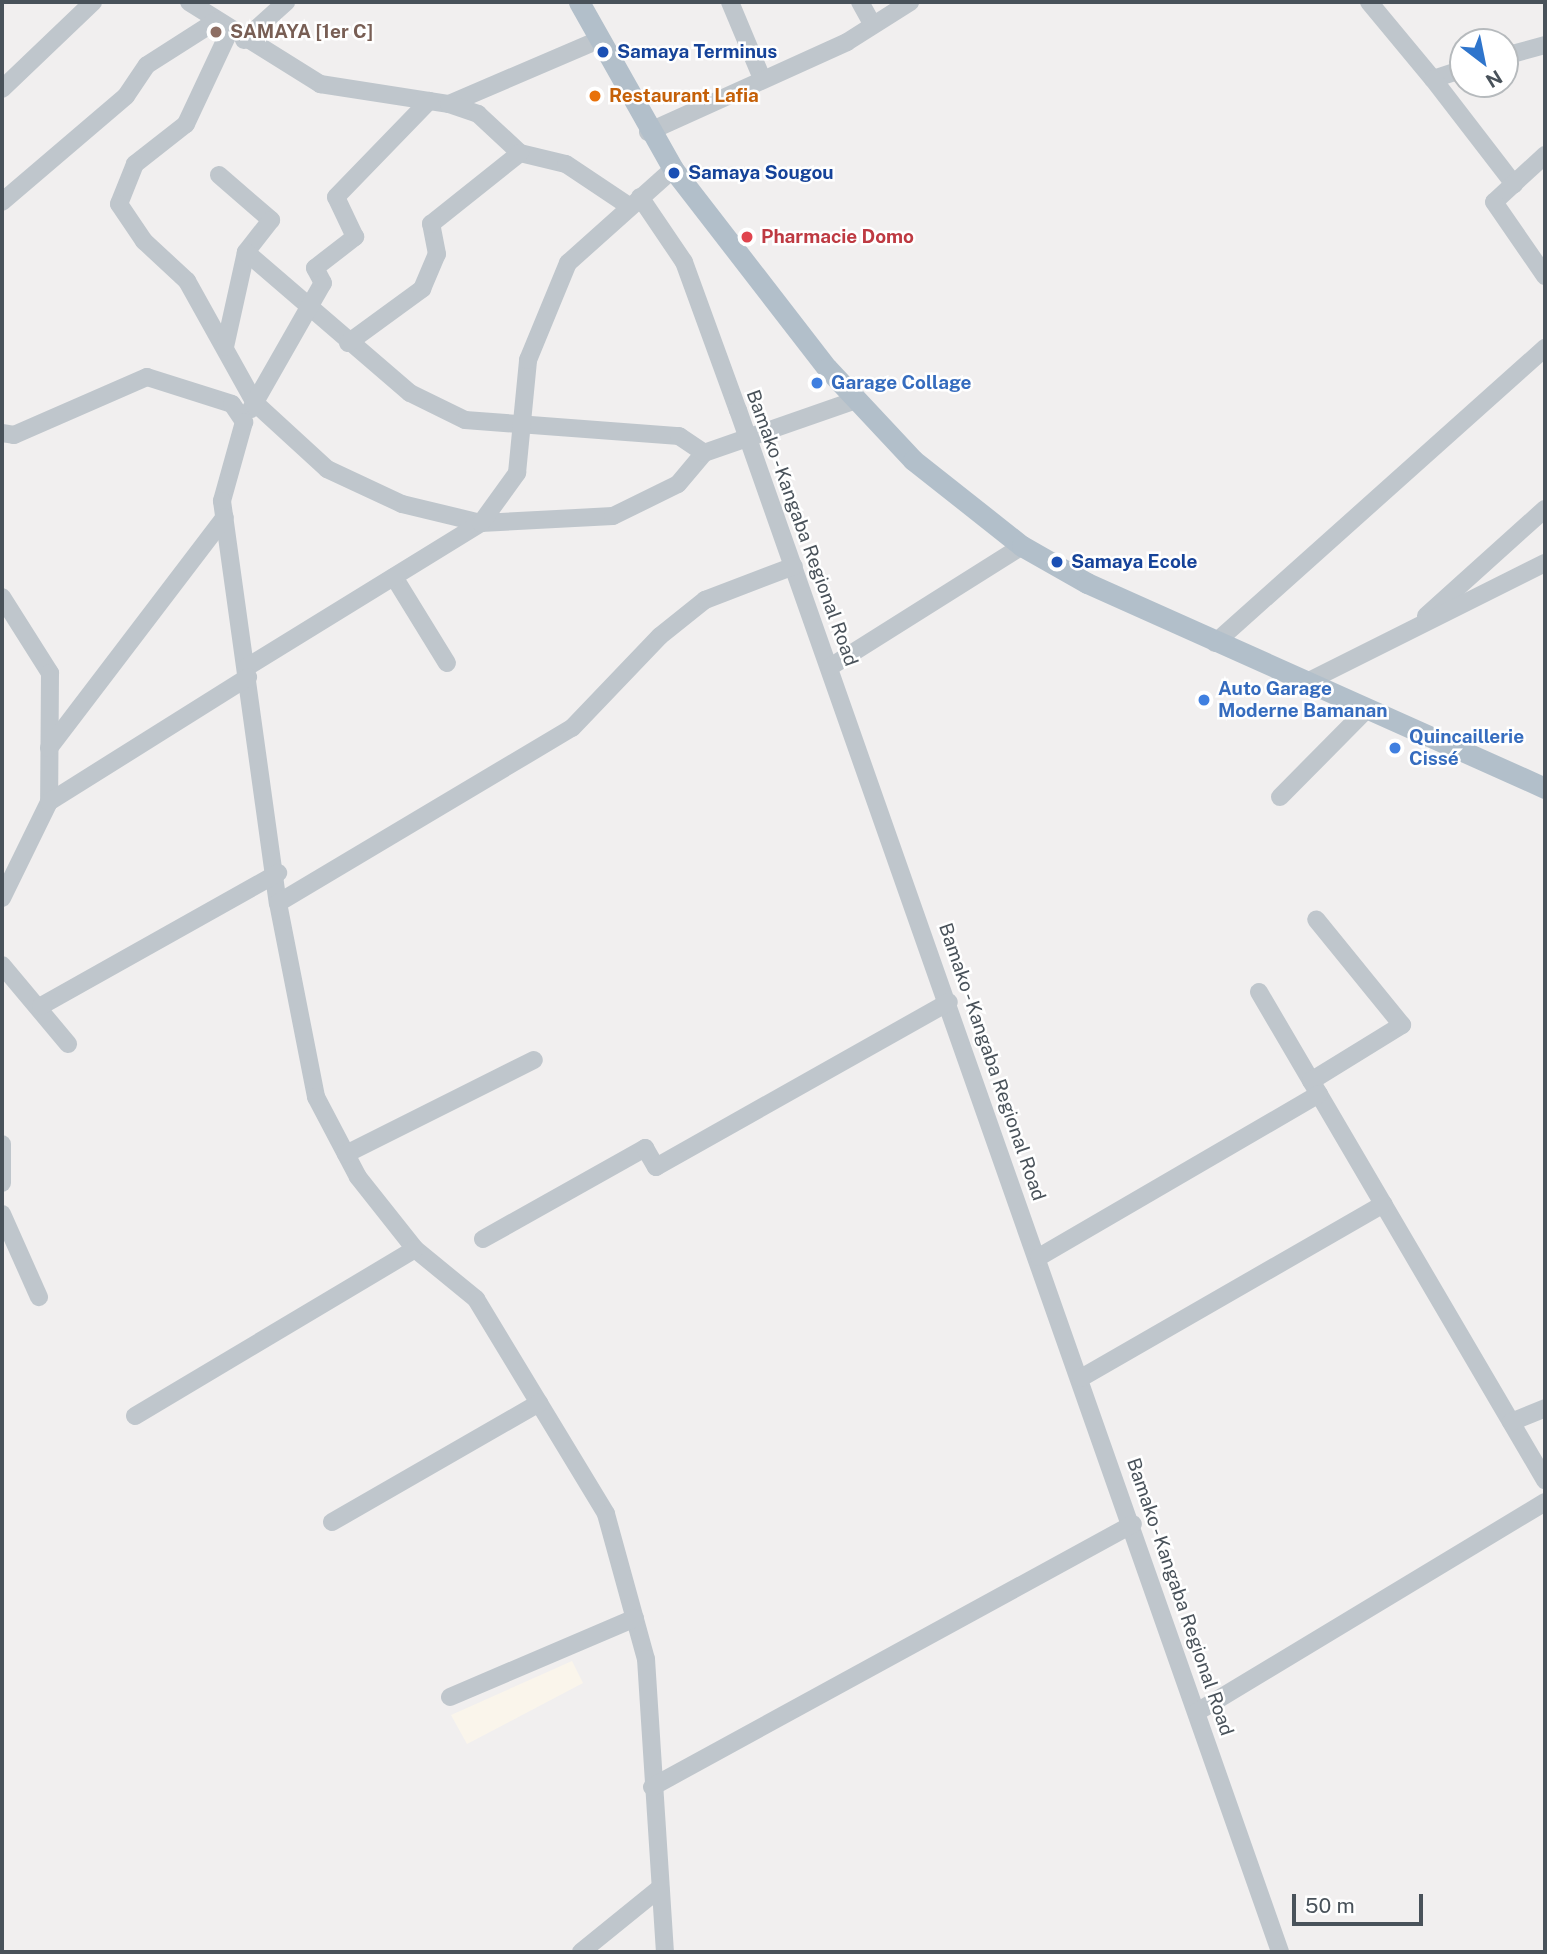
<!DOCTYPE html>
<meta charset="utf-8">
<style>
body{margin:0}
#map{position:relative;width:1547px;height:1954px;overflow:hidden;background:#f1efef;font-family:"Public Sans",sans-serif}
div>[style]{position:absolute}
.commercial>*{inset:0;background:#faf5eb}
.minor>*{height:18px;margin:-9px;padding:0 9px;transform-origin:9px;border-radius:9px;background:#bfc6cc}
.major>*{height:21px;margin:-10.5px;padding:0 10.5px;transform-origin:10.5px;border-radius:10.5px;background:#b2bfca}
.dots>*{width:19px;height:19px;translate:-50% -50%;box-sizing:border-box;border:4px solid #fff;border-radius:50%}
span{translate:-50% -50%;white-space:nowrap;text-align:center;line-height:1.15;-webkit-text-stroke:5px #fff;paint-order:stroke}
.education-label{font-size:19px;color:#785e54;font-weight:700}
.left{translate:0 -50%;text-align:left}
.transit-label{font-size:19px;color:#164399;font-weight:700}
.food-label{font-size:19px;color:#c56008;font-weight:700}
.health-label{font-size:19px;color:#be3a42;font-weight:700}
.shop-label{font-size:19px;color:#366cbe;font-weight:700}
.street-label{font-size:19px;color:#49525a}
.frame{position:absolute;inset:0;border:4px solid #49525a;pointer-events:none}
.north{position:absolute;left:1449px;top:28px;width:70px;height:70px;box-sizing:border-box;background:#fff;border:2px solid #b6babd;border-radius:50%;rotate:148deg;font-size:19px;font-weight:700;line-height:28px;text-align:center;color:#49525a}
.north::after{content:'';display:block;margin:auto;width:24px;height:32px;background:#2f75cc;clip-path:polygon(50% 0,100% 100%,50% 72%,0 100%)}
.scale{position:absolute;left:1292px;top:1894px;width:131px;height:32px;box-sizing:border-box;border:4px solid #49525a;border-top:0;padding-left:9px;font-size:21px;line-height:24px;white-space:nowrap;color:#49525a;-webkit-text-stroke:5px #fff;paint-order:stroke}
</style>
<div id="map">
<div class="commercial">
<i style="clip-path:polygon(572px 1661px,583px 1683px,467px 1744px,451px 1715px)"></i>
</div>
<div class="minor">
<i style="left:189px;top:2px;width:155px;rotate:32deg"></i>
<i style="left:320px;top:84px;width:131px;rotate:8.8deg"></i>
<i style="left:449px;top:104px;width:162px;rotate:-23.2deg"></i>
<i style="left:730px;top:2px;width:80px;rotate:67.3deg"></i>
<i style="left:860px;top:2px;width:26px;rotate:61deg"></i>
<i style="left:1369px;top:2px;width:100px;rotate:50.3deg"></i>
<i style="left:1433px;top:79px;width:32px;rotate:-18deg"></i>
<i style="left:230px;top:30px;width:104px;rotate:115.1deg"></i>
<i style="left:186px;top:124px;width:65px;rotate:141.9deg"></i>
<i style="left:135px;top:164px;width:43px;rotate:111.8deg"></i>
<i style="left:119px;top:204px;width:45px;rotate:56deg"></i>
<i style="left:144px;top:241px;width:59px;rotate:42.9deg"></i>
<i style="left:187px;top:281px;width:140px;rotate:60.9deg"></i>
<i style="left:255px;top:403px;width:98px;rotate:42.5deg"></i>
<i style="left:327px;top:469px;width:83px;rotate:25deg"></i>
<i style="left:402px;top:504px;width:81px;rotate:13.5deg"></i>
<i style="left:481px;top:523px;width:132px;rotate:-3deg"></i>
<i style="left:613px;top:516px;width:72px;rotate:-26.2deg"></i>
<i style="left:678px;top:484px;width:40px;rotate:-50deg"></i>
<i style="left:704px;top:453px;width:161px;rotate:-19.2deg"></i>
<i style="left:244px;top:40px;width:57px;rotate:-42.1deg"></i>
<i style="left:1505px;top:56px;width:41px;rotate:-15.4deg"></i>
<i style="left:1433px;top:79px;width:133px;rotate:52.4deg"></i>
<i style="left:2px;top:89px;width:126px;rotate:-43.7deg"></i>
<i style="left:449px;top:104px;width:31px;rotate:19deg"></i>
<i style="left:478px;top:114px;width:57px;rotate:42.9deg"></i>
<i style="left:520px;top:153px;width:47px;rotate:13.4deg"></i>
<i style="left:566px;top:164px;width:76px;rotate:33.7deg"></i>
<i style="left:648px;top:132px;width:218px;rotate:-24.3deg"></i>
<i style="left:847px;top:42px;width:75px;rotate:-32.4deg"></i>
<i style="left:1545px;top:155px;width:69px;rotate:137.3deg"></i>
<i style="left:1494px;top:202px;width:90px;rotate:55.4deg"></i>
<i style="left:219px;top:175px;width:69px;rotate:40.9deg"></i>
<i style="left:271px;top:220px;width:41px;rotate:128deg"></i>
<i style="left:246px;top:252px;width:97px;rotate:102.5deg"></i>
<i style="left:640px;top:197px;width:78px;rotate:55.9deg"></i>
<i style="left:684px;top:262px;width:158px;rotate:70deg"></i>
<i style="left:738px;top:410px;width:1634px;rotate:70.63deg"></i>
<i style="left:2px;top:202px;width:163px;rotate:-40.5deg"></i>
<i style="left:126px;top:96px;width:37px;rotate:-56deg"></i>
<i style="left:147px;top:65px;width:82px;rotate:-32.5deg"></i>
<i style="left:246px;top:252px;width:216px;rotate:40.7deg"></i>
<i style="left:410px;top:393px;width:61px;rotate:26.1deg"></i>
<i style="left:465px;top:420px;width:215px;rotate:4.3deg"></i>
<i style="left:679px;top:436px;width:30px;rotate:34deg"></i>
<i style="left:348px;top:343px;width:92px;rotate:-36.1deg"></i>
<i style="left:422px;top:289px;width:38px;rotate:-67deg"></i>
<i style="left:437px;top:254px;width:31px;rotate:-101deg"></i>
<i style="left:431px;top:224px;width:114px;rotate:-38.6deg"></i>
<i style="left:251px;top:409px;width:145px;rotate:-60.3deg"></i>
<i style="left:323px;top:283px;width:17px;rotate:-118deg"></i>
<i style="left:315px;top:268px;width:51px;rotate:-37.8deg"></i>
<i style="left:355px;top:237px;width:44px;rotate:-115.4deg"></i>
<i style="left:336px;top:197px;width:134px;rotate:-45.9deg"></i>
<i style="left:2px;top:433px;width:12px;rotate:9deg"></i>
<i style="left:14px;top:435px;width:145px;rotate:-23.6deg"></i>
<i style="left:147px;top:377px;width:89px;rotate:17.6deg"></i>
<i style="left:232px;top:404px;width:22px;rotate:56deg"></i>
<i style="left:244px;top:422px;width:82px;rotate:105.6deg"></i>
<i style="left:222px;top:501px;width:406px;rotate:82.1deg"></i>
<i style="left:278px;top:903px;width:198px;rotate:78.9deg"></i>
<i style="left:316px;top:1097px;width:90px;rotate:62.3deg"></i>
<i style="left:358px;top:1177px;width:92px;rotate:51.6deg"></i>
<i style="left:415px;top:1249px;width:79px;rotate:39.3deg"></i>
<i style="left:476px;top:1299px;width:251px;rotate:58.8deg"></i>
<i style="left:606px;top:1514px;width:150px;rotate:74.6deg"></i>
<i style="left:646px;top:1659px;width:294px;rotate:86.3deg"></i>
<i style="left:394px;top:577px;width:101px;rotate:58.4deg"></i>
<i style="left:2px;top:597px;width:90px;rotate:57.7deg"></i>
<i style="left:50px;top:673px;width:129px;rotate:90.4deg"></i>
<i style="left:1426px;top:616px;width:160px;rotate:-42deg"></i>
<i style="left:1215px;top:643px;width:443px;rotate:-41.8deg"></i>
<i style="left:247px;top:667px;width:275px;rotate:-31.6deg"></i>
<i style="left:481px;top:523px;width:62px;rotate:-54.2deg"></i>
<i style="left:517px;top:473px;width:114px;rotate:-84.4deg"></i>
<i style="left:528px;top:360px;width:105px;rotate:-67.6deg"></i>
<i style="left:568px;top:263px;width:141px;rotate:-41.8deg"></i>
<i style="left:830px;top:667px;width:227px;rotate:-32.2deg"></i>
<i style="left:1305px;top:683px;width:268px;rotate:-26.6deg"></i>
<i style="left:49px;top:748px;width:290px;rotate:-52.7deg"></i>
<i style="left:1280px;top:797px;width:122px;rotate:-45.3deg"></i>
<i style="left:2px;top:898px;width:107px;rotate:-63.9deg"></i>
<i style="left:49px;top:802px;width:235px;rotate:-32.1deg"></i>
<i style="left:278px;top:903px;width:342px;rotate:-30.8deg"></i>
<i style="left:572px;top:728px;width:127px;rotate:-46.3deg"></i>
<i style="left:660px;top:636px;width:58px;rotate:-38.7deg"></i>
<i style="left:705px;top:600px;width:95px;rotate:-20.9deg"></i>
<i style="left:2px;top:965px;width:103px;rotate:50.1deg"></i>
<i style="left:1259px;top:992px;width:566px;rotate:59.63deg"></i>
<i style="left:41px;top:1006px;width:272px;rotate:-29.3deg"></i>
<i style="left:1311px;top:1081px;width:107px;rotate:-31.6deg"></i>
<i style="left:1402px;top:1025px;width:136px;rotate:-129.1deg"></i>
<i style="left:2px;top:1144px;width:39px;rotate:90deg"></i>
<i style="left:346px;top:1154px;width:210px;rotate:-26.6deg"></i>
<i style="left:2px;top:1214px;width:91px;rotate:66deg"></i>
<i style="left:483px;top:1239px;width:186px;rotate:-29.3deg"></i>
<i style="left:645px;top:1148px;width:22px;rotate:60deg"></i>
<i style="left:656px;top:1167px;width:336px;rotate:-29.4deg"></i>
<i style="left:1039px;top:1257px;width:324px;rotate:-30.2deg"></i>
<i style="left:1081px;top:1378px;width:349px;rotate:-29.9deg"></i>
<i style="left:135px;top:1416px;width:326px;rotate:-30.8deg"></i>
<i style="left:1511px;top:1422px;width:37px;rotate:-22deg"></i>
<i style="left:332px;top:1522px;width:239px;rotate:-29.9deg"></i>
<i style="left:450px;top:1697px;width:201px;rotate:-23.1deg"></i>
<i style="left:1197px;top:1712px;width:406px;rotate:-31.1deg"></i>
<i style="left:652px;top:1787px;width:548px;rotate:-28.67deg"></i>
<i style="left:581px;top:1952px;width:102px;rotate:-39deg"></i>
</div>
<div class="major">
<i style="left:579px;top:2px;width:192px;rotate:60.6deg"></i>
<i style="left:673px;top:169px;width:252px;rotate:52.3deg"></i>
<i style="left:827px;top:368px;width:126px;rotate:46.9deg"></i>
<i style="left:913px;top:460px;width:139px;rotate:38.3deg"></i>
<i style="left:1022px;top:546px;width:75px;rotate:29.6deg"></i>
<i style="left:1087px;top:583px;width:502px;rotate:24.11deg"></i>
</div>
<div class="dots">
<i style="left:216px;top:32px;background:#8d6e63"></i>
<i style="left:603px;top:52px;background:#1a4fb4"></i>
<i style="left:595px;top:96px;background:#e8710a"></i>
<i style="left:674px;top:173px;background:#1a4fb4"></i>
<i style="left:747px;top:237px;background:#e0444e"></i>
<i style="left:817px;top:383px;background:#3f7fe0"></i>
<i style="left:1057px;top:562px;background:#1a4fb4"></i>
<i style="left:1204px;top:700px;background:#3f7fe0"></i>
<i style="left:1395px;top:748px;background:#3f7fe0"></i>
</div>
<div class="education-label">
<span class="left" style="left:230px;top:32px">SAMAYA [1er C]</span>
</div>
<div class="transit-label">
<span class="left" style="left:617px;top:52px">Samaya Terminus</span>
<span class="left" style="left:688px;top:173px">Samaya Sougou</span>
<span class="left" style="left:1071px;top:562px">Samaya Ecole</span>
</div>
<div class="food-label">
<span class="left" style="left:609px;top:96px">Restaurant Lafia</span>
</div>
<div class="health-label">
<span class="left" style="left:761px;top:237px">Pharmacie Domo</span>
</div>
<div class="shop-label">
<span class="left" style="left:831px;top:383px">Garage Collage</span>
<span class="left" style="left:1218px;top:700px">Auto Garage<br>Moderne Bamanan</span>
<span class="left" style="left:1409px;top:748px">Quincaillerie<br>Cissé</span>
</div>
<div class="street-label">
<span style="left:802px;top:528px;rotate:70deg">Bamako - Kangaba Regional Road</span>
<span style="left:992px;top:1062px;rotate:71deg">Bamako - Kangaba Regional Road</span>
<span style="left:1180px;top:1597px;rotate:71deg">Bamako - Kangaba Regional Road</span>
</div>
<div class="frame"></div>
<div class="north">N</div>
<div class="scale">50 m</div>
</div>
